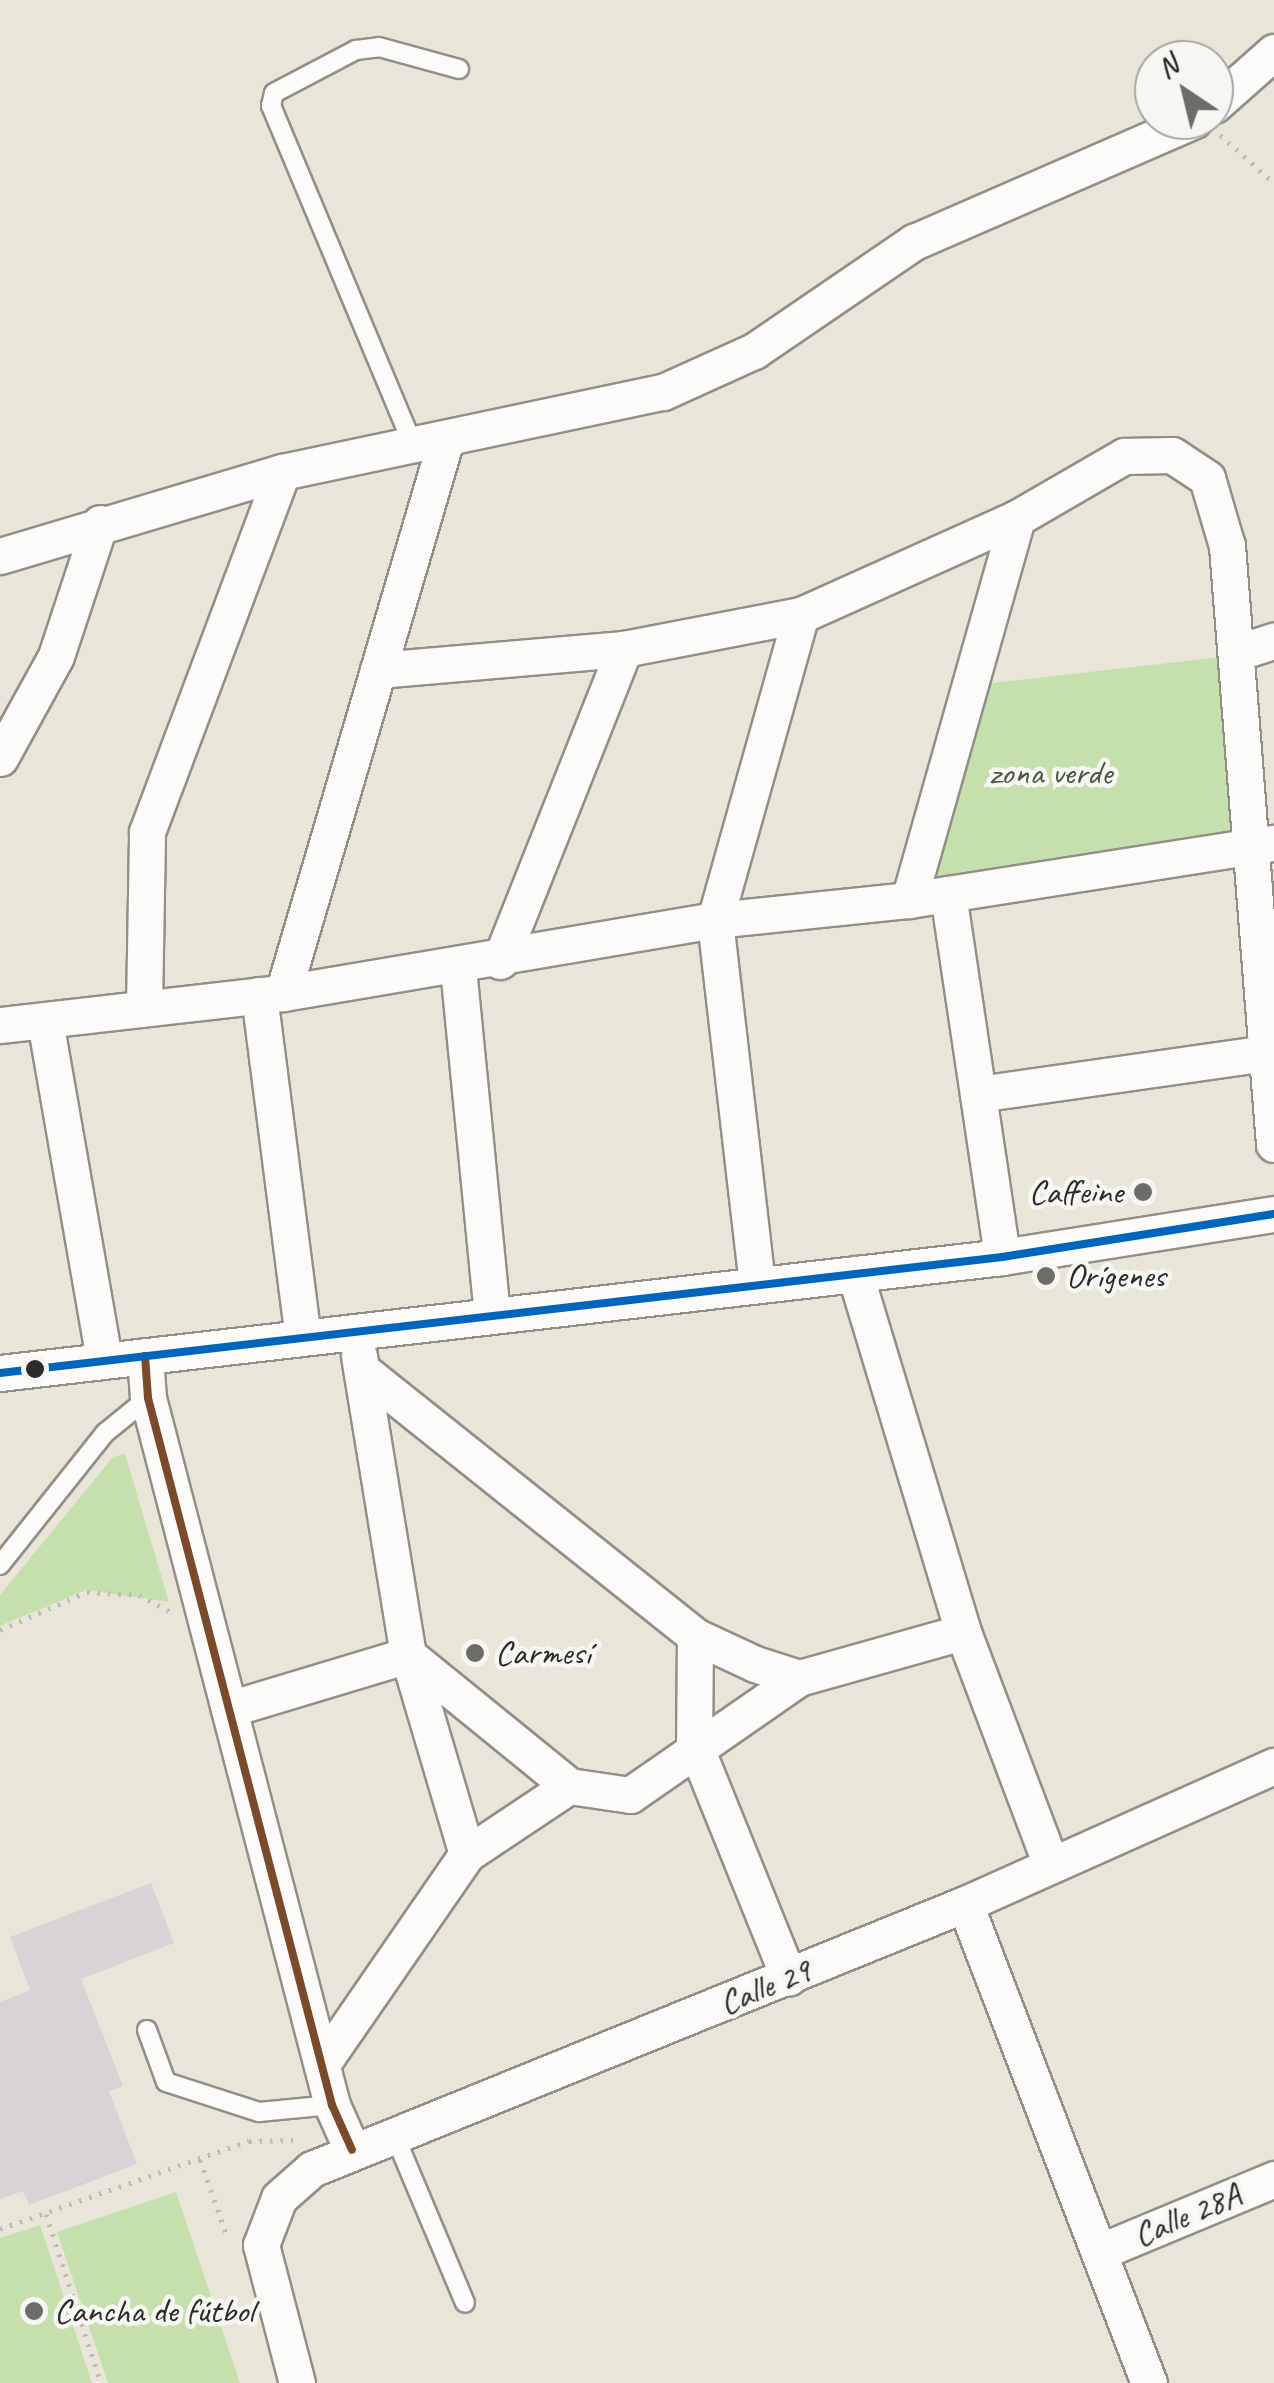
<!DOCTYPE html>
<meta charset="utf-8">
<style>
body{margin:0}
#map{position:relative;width:1274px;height:2383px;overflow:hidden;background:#e9e6d9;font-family:Caveat,sans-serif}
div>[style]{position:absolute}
.green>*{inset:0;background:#c6e0ad}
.building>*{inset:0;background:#d7d3d6}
.path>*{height:5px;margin-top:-2.5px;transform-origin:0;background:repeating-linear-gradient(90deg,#bdbcba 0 2.5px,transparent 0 10.5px)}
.roads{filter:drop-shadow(2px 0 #908f88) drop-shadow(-2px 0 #908f88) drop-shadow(0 2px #908f88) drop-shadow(0 -2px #908f88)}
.lane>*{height:18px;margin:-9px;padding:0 9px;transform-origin:9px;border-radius:9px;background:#fcfbf9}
.street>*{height:35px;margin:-17.5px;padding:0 17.5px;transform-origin:17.5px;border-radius:17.5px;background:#fcfbf9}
.bus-1>*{height:8px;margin:-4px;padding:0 4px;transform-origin:4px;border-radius:4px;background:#7a4b2a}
.bus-2>*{height:8px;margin:-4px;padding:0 4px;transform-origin:4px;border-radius:4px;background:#0065bd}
.dots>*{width:28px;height:28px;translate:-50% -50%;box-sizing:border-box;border:5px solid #f6f6f2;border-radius:50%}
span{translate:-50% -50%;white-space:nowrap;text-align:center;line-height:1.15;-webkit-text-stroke:9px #f6f6f2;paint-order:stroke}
.park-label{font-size:35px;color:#4a5742}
.poi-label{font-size:35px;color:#2b2b2b}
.right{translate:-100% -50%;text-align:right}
.left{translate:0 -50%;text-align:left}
.street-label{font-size:35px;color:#2b2b2b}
.north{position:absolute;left:1134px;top:40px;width:100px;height:100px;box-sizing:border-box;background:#f6f6f2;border:2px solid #a5a5a2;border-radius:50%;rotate:325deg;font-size:28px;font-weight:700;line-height:40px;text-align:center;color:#2b2b2b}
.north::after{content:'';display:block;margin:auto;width:35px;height:45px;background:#6e6c68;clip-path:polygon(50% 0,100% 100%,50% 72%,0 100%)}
</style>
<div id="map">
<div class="green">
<i style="clip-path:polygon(1230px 656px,1244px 838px,915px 895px,973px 685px)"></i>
<i style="clip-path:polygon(125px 1454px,169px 1602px,86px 1590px,0 1626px,0 1595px,113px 1457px)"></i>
<i style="clip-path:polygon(176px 2192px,240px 2383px,108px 2383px,57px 2232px)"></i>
<i style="clip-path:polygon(40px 2225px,92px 2383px,0 2383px,0 2238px)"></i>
</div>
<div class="building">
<i style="clip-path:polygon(151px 1883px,174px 1943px,81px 1979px,123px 2086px,109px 2091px,137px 2164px,29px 2205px,23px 2191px,0 2199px,0 2002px,30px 1990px,10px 1937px)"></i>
</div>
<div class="path">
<i style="left:1220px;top:135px;width:72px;rotate:41.6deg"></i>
<i style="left:0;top:1630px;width:95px;rotate:-23.6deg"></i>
<i style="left:87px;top:1592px;width:52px;rotate:3.3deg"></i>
<i style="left:139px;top:1595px;width:36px;rotate:28deg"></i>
<i style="left:200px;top:2160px;width:84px;rotate:70.5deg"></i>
<i style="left:46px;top:2214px;width:178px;rotate:72deg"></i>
<i style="left:0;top:2229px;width:264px;rotate:-19.5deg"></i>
<i style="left:249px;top:2141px;width:44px;rotate:-1.3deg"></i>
</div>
<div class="roads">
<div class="lane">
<i style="left:413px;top:445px;width:368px;rotate:-112.7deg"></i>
<i style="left:271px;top:106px;width:13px;rotate:-77deg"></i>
<i style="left:274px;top:93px;width:93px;rotate:-27.7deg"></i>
<i style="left:356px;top:50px;width:23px;rotate:-7deg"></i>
<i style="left:379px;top:47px;width:83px;rotate:15.4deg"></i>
<i style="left:0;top:1565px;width:169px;rotate:-51.5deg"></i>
<i style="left:105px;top:1433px;width:55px;rotate:-39.1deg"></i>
<i style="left:147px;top:2030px;width:55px;rotate:69.9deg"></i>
<i style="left:166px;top:2082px;width:98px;rotate:17.9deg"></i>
<i style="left:259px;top:2112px;width:73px;rotate:-5.5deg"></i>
<i style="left:394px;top:2134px;width:183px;rotate:67.2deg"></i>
</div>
<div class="street">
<i style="left:1214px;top:105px;width:80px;rotate:-41.5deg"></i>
<i style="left:0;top:556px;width:294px;rotate:-16.6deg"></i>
<i style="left:282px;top:472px;width:389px;rotate:-11.9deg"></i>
<i style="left:663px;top:392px;width:100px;rotate:-24.3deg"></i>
<i style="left:754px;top:351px;width:194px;rotate:-34.3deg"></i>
<i style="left:914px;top:242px;width:305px;rotate:-23.5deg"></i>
<i style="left:1236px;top:653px;width:40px;rotate:-18deg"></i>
<i style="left:378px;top:670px;width:247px;rotate:-4.9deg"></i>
<i style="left:624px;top:649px;width:180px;rotate:-10.9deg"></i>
<i style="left:801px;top:615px;width:237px;rotate:-24.2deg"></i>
<i style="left:1017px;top:518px;width:124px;rotate:-30.1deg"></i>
<i style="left:1124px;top:456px;width:48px;rotate:-1.2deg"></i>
<i style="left:1172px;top:455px;width:42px;rotate:33.3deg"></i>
<i style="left:1207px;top:478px;width:71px;rotate:73.6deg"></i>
<i style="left:1227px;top:546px;width:600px;rotate:85.51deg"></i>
<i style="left:0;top:758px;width:116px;rotate:-61.2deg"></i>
<i style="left:56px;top:656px;width:140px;rotate:-71.7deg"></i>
<i style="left:948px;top:894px;width:367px;rotate:81.5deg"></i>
<i style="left:909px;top:900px;width:397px;rotate:-74.2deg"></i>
<i style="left:500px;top:961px;width:336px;rotate:-68.3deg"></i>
<i style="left:458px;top:968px;width:346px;rotate:84.4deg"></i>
<i style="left:283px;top:993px;width:577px;rotate:-73.6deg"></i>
<i style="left:259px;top:995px;width:339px;rotate:82.7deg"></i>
<i style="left:144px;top:1008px;width:176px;rotate:-89deg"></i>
<i style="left:147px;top:832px;width:384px;rotate:-69.4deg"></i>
<i style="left:45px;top:1021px;width:343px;rotate:80.1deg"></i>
<i style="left:0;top:1025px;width:285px;rotate:-6.5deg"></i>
<i style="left:283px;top:993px;width:438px;rotate:-9.6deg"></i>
<i style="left:715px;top:920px;width:195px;rotate:-5.9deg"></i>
<i style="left:909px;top:900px;width:369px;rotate:-8.9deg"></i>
<i style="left:978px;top:1094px;width:299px;rotate:-8.1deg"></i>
<i style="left:855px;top:1274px;width:374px;rotate:73.2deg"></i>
<i style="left:963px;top:1632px;width:249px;rotate:69.3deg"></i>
<i style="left:757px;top:1284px;width:366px;rotate:-96.6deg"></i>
<i style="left:715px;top:920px;width:317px;rotate:-74.3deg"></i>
<i style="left:145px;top:1356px;width:42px;rotate:85.9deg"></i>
<i style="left:148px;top:1398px;width:731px;rotate:75.41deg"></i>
<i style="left:332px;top:2105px;width:49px;rotate:66deg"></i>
<i style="left:359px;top:1356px;width:303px;rotate:80.7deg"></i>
<i style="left:408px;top:1655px;width:208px;rotate:73.5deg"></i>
<i style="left:467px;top:1854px;width:123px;rotate:-33.7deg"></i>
<i style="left:362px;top:1370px;width:426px;rotate:38.6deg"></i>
<i style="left:695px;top:1636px;width:66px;rotate:25deg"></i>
<i style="left:755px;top:1664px;width:46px;rotate:17.7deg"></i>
<i style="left:799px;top:1678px;width:170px;rotate:-15.7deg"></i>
<i style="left:0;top:1373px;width:1009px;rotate:-6.6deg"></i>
<i style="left:1002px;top:1257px;width:275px;rotate:-9deg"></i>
<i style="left:695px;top:1636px;width:107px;rotate:90.5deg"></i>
<i style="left:694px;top:1743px;width:253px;rotate:68deg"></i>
<i style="left:229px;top:1709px;width:187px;rotate:-16.8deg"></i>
<i style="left:408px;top:1655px;width:208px;rotate:39.1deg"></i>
<i style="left:569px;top:1786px;width:62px;rotate:8.4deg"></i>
<i style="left:630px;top:1795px;width:206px;rotate:-34.7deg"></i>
<i style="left:965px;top:1904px;width:513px;rotate:68.99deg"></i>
<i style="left:322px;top:2064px;width:255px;rotate:-55.4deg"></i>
<i style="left:1099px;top:2252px;width:190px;rotate:-22.6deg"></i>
<i style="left:297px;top:2383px;width:143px;rotate:-104.6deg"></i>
<i style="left:261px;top:2245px;width:50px;rotate:-69deg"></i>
<i style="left:279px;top:2198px;width:44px;rotate:-41.3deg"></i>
<i style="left:312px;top:2169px;width:705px;rotate:-22.09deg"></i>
<i style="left:965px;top:1904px;width:338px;rotate:-24.1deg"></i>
</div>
</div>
<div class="bus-1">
<i style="left:145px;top:1356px;width:42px;rotate:85.9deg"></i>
<i style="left:148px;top:1398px;width:731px;rotate:75.41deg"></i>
<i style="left:332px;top:2105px;width:49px;rotate:66deg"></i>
</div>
<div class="bus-2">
<i style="left:0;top:1373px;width:1009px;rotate:-6.6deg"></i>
<i style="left:1002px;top:1257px;width:275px;rotate:-9deg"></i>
</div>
<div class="dots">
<i style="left:1143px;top:1192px;background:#6e6c68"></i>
<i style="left:1046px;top:1276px;background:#6e6c68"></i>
<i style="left:35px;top:1369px;background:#2b2b2b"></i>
<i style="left:475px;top:1653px;background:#6e6c68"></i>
<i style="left:34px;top:2311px;background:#6e6c68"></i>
</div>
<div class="park-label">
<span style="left:1051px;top:773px">zona verde</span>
</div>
<div class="poi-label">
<span class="right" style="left:1123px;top:1192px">Caffeine</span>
<span class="left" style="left:1066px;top:1276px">Orígenes</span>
<span class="left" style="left:495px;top:1653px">Carmesí</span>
<span class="left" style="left:54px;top:2311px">Cancha de fútbol</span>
</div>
<div class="street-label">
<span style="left:765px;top:1987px;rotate:-22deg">Calle 29</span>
<span style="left:1187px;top:2215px;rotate:-23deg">Calle 28A</span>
</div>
<div class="north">N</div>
</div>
